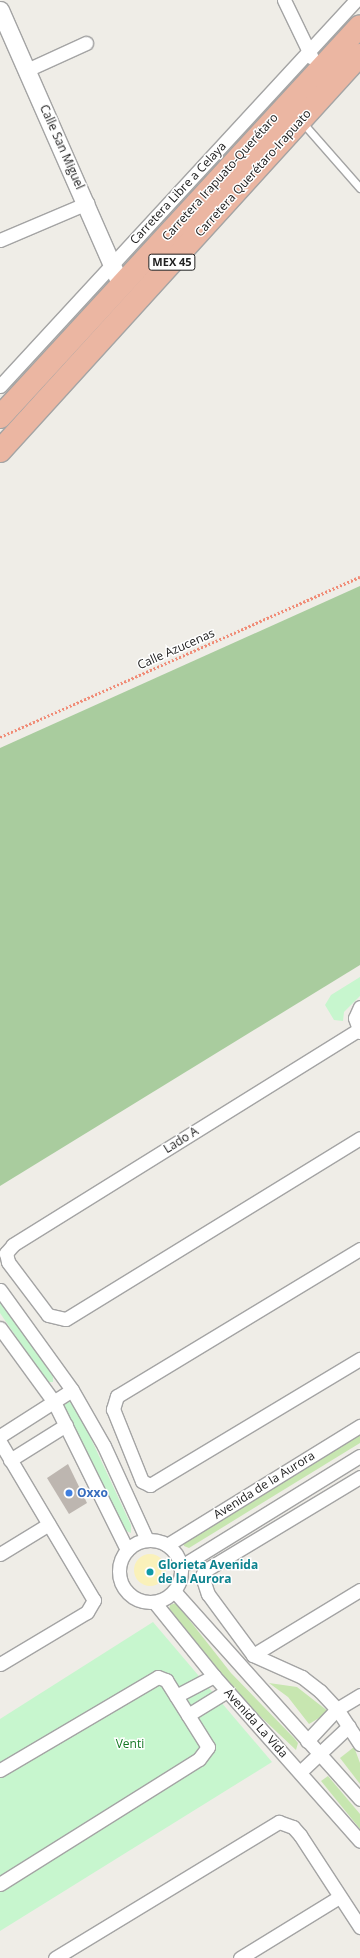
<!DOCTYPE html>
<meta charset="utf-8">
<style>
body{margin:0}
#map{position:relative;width:360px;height:1958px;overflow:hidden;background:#efede7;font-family:"Open Sans",sans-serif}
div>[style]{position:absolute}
.grass>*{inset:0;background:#c7e6b0}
.forest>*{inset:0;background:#a9cc9e}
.sand>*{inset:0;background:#faf1ba}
.round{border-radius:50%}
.park>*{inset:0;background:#c7f6ce}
.building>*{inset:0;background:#bdb6b0}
.path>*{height:2.5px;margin-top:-1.25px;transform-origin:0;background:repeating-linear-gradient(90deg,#f08c77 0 2px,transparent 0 4px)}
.roads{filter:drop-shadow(1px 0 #a4a4a4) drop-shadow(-1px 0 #a4a4a4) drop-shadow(0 1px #a4a4a4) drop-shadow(0 -1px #a4a4a4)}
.service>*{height:7px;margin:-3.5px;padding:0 3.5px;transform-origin:3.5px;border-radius:3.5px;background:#fff}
.minor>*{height:13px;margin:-6.5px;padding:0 6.5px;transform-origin:6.5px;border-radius:6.5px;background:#fff}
.minor>.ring{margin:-6.5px;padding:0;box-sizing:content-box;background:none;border:13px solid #fff;border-radius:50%}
.tertiary>*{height:17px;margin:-8.5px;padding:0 8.5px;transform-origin:8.5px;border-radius:8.5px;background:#fff}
.trunk>*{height:22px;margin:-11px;padding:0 11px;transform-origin:11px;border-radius:11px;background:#ebb6a2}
.dots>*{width:11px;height:11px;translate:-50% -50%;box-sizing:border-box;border:2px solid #fff;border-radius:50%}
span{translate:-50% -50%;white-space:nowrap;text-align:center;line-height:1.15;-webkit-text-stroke:3px #fff;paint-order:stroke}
.shield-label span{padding:1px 3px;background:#fff;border:1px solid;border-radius:3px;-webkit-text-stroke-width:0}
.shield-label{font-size:11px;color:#202020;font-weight:700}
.street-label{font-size:12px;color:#202020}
.shop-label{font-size:12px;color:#366cbe;font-weight:700}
.left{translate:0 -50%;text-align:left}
.culture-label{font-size:12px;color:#0d838f;font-weight:700}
.park-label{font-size:12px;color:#147723}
</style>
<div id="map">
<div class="grass">
<i style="clip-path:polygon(360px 1430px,360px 1443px,189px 1548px,184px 1546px,183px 1542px)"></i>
<i style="clip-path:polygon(176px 1603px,231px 1673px,294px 1738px,298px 1743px,296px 1750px,231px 1689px,169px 1611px,170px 1605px)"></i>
<i style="clip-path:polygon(269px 1683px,297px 1687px,329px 1712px,309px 1724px,288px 1697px)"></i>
<i style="clip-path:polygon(354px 1747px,360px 1763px,360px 1784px,340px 1758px)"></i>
<i style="clip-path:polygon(328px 1776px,360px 1814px,360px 1829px,321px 1781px)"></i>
</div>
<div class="forest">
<i style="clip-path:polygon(360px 586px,360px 965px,0 1186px,0 748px)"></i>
</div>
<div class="sand">
<i class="round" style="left:134px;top:1554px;width:32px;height:32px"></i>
</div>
<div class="park">
<i style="clip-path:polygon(360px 977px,360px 996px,344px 1012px,343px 1021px,334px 1020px,325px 1005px,331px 995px)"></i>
<i style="clip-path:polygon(0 1302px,24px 1332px,53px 1377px,53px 1382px,47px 1382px,0 1313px)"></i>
<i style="clip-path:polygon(68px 1401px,74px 1402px,131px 1525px,131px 1533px,124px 1530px,63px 1407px)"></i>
<i style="clip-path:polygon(153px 1622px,272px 1762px,0 1931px,0 1719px)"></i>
</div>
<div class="building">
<i style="clip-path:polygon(68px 1464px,87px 1503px,69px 1514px,47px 1478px)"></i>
</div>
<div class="path">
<i style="left:0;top:737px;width:394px;rotate:-24deg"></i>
</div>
<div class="roads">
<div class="service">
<i style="left:302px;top:122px;width:88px;rotate:48.7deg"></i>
</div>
<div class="minor">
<i style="left:284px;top:0;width:64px;rotate:64.2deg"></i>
<i style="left:27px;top:70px;width:65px;rotate:-24.6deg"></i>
<i style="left:0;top:240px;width:95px;rotate:-23deg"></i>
<i style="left:0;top:386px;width:525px;rotate:-47.32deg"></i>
<i style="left:360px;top:1007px;width:12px;rotate:114deg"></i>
<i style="left:355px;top:1018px;width:15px;rotate:70deg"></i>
<i style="left:358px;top:1030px;width:407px;rotate:148.1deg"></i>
<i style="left:13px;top:1245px;width:11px;rotate:131deg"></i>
<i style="left:6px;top:1253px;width:9px;rotate:77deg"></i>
<i style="left:8px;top:1262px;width:66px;rotate:53deg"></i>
<i style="left:48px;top:1315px;width:18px;rotate:13deg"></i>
<i style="left:66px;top:1319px;width:345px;rotate:-31.6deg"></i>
<i style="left:360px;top:1249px;width:284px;rotate:148.8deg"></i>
<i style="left:117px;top:1396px;width:14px;rotate:107deg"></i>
<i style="left:113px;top:1409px;width:78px;rotate:68.1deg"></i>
<i style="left:142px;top:1481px;width:9px;rotate:27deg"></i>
<i style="left:150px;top:1485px;width:245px;rotate:-31deg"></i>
<i style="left:0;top:1290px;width:123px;rotate:54.2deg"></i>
<i style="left:72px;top:1390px;width:64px;rotate:60.3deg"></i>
<i style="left:104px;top:1446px;width:103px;rotate:65.4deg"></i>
<i style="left:0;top:1328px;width:92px;rotate:53.9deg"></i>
<i style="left:54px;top:1402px;width:165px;rotate:63.7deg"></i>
<i style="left:0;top:1436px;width:85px;rotate:-32.6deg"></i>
<i style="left:0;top:1442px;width:184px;rotate:59.3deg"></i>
<i style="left:94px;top:1600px;width:14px;rotate:120deg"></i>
<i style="left:87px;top:1612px;width:101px;rotate:149.1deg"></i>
<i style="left:10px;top:1460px;width:66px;rotate:-32deg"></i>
<i style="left:360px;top:1477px;width:182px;rotate:148.9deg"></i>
<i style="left:204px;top:1571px;width:5px;rotate:112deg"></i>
<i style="left:202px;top:1576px;width:19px;rotate:72deg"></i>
<i style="left:208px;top:1594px;width:76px;rotate:53.6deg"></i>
<i style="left:253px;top:1655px;width:54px;rotate:24.2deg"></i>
<i style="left:302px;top:1677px;width:23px;rotate:38deg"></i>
<i style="left:320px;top:1691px;width:25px;rotate:47deg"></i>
<i style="left:337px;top:1709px;width:42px;rotate:56.7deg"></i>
<i class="ring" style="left:119px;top:1540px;width:49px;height:49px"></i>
<i style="left:167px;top:1545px;width:227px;rotate:-31.7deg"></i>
<i style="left:0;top:1554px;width:57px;rotate:-31.5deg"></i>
<i style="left:180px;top:1567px;width:211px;rotate:-31.7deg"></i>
<i style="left:174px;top:1591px;width:279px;rotate:48.2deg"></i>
<i style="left:155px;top:1603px;width:94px;rotate:51.1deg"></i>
<i style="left:214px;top:1676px;width:220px;rotate:48.5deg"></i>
<i style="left:253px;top:1655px;width:125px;rotate:-31.3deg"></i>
<i style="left:176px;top:1696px;width:43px;rotate:-27.8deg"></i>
<i style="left:188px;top:1715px;width:46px;rotate:-31.6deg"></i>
<i style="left:307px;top:1741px;width:44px;rotate:-46.8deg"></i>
<i style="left:337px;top:1709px;width:27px;rotate:-31deg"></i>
<i style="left:0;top:1770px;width:183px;rotate:-30.5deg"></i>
<i style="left:158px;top:1677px;width:9px;rotate:21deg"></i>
<i style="left:166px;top:1680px;width:79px;rotate:57.9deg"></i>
<i style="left:208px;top:1747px;width:15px;rotate:127deg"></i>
<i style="left:199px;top:1759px;width:235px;rotate:147.9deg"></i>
<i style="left:300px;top:1772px;width:67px;rotate:-43.2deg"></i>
<i style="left:55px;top:1958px;width:262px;rotate:-31.3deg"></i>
<i style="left:279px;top:1822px;width:15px;rotate:20deg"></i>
<i style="left:293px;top:1827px;width:11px;rotate:49deg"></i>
<i style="left:300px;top:1835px;width:110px;rotate:56.9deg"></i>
<i style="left:240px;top:1958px;width:116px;rotate:-31.6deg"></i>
</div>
<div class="tertiary">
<i style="left:0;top:10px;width:300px;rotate:66.3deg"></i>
</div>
<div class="trunk">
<i style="left:0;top:417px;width:531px;rotate:-47.36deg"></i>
<i style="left:0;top:451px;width:535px;rotate:-47.73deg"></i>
</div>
</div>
<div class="dots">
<i style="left:69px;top:1493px;background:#3f7fe0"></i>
<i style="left:150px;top:1572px;background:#0f9aa8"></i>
</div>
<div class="shield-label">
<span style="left:172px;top:262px">MEX 45</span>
</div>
<div class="street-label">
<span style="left:62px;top:147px;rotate:66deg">Calle San Miguel</span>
<span style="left:253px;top:173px;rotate:-48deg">Carretera Querétaro-Irapuato</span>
<span style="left:220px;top:177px;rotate:-48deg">Carretera Irapuato-Querétaro</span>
<span style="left:178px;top:193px;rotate:-47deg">Carretera Libre a Celaya</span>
<span style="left:176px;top:649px;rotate:-24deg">Calle Azucenas</span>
<span style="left:181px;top:1140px;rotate:-32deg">Lado A</span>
<span style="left:264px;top:1485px;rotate:-32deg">Avenida de la Aurora</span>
<span style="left:256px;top:1723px;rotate:48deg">Avenida La Vida</span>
</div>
<div class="shop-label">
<span class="left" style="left:77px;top:1493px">Oxxo</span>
</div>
<div class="culture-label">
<span class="left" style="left:158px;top:1572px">Glorieta Avenida<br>de la Aurora</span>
</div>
<div class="park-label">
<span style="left:130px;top:1744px">Venti</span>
</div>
</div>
